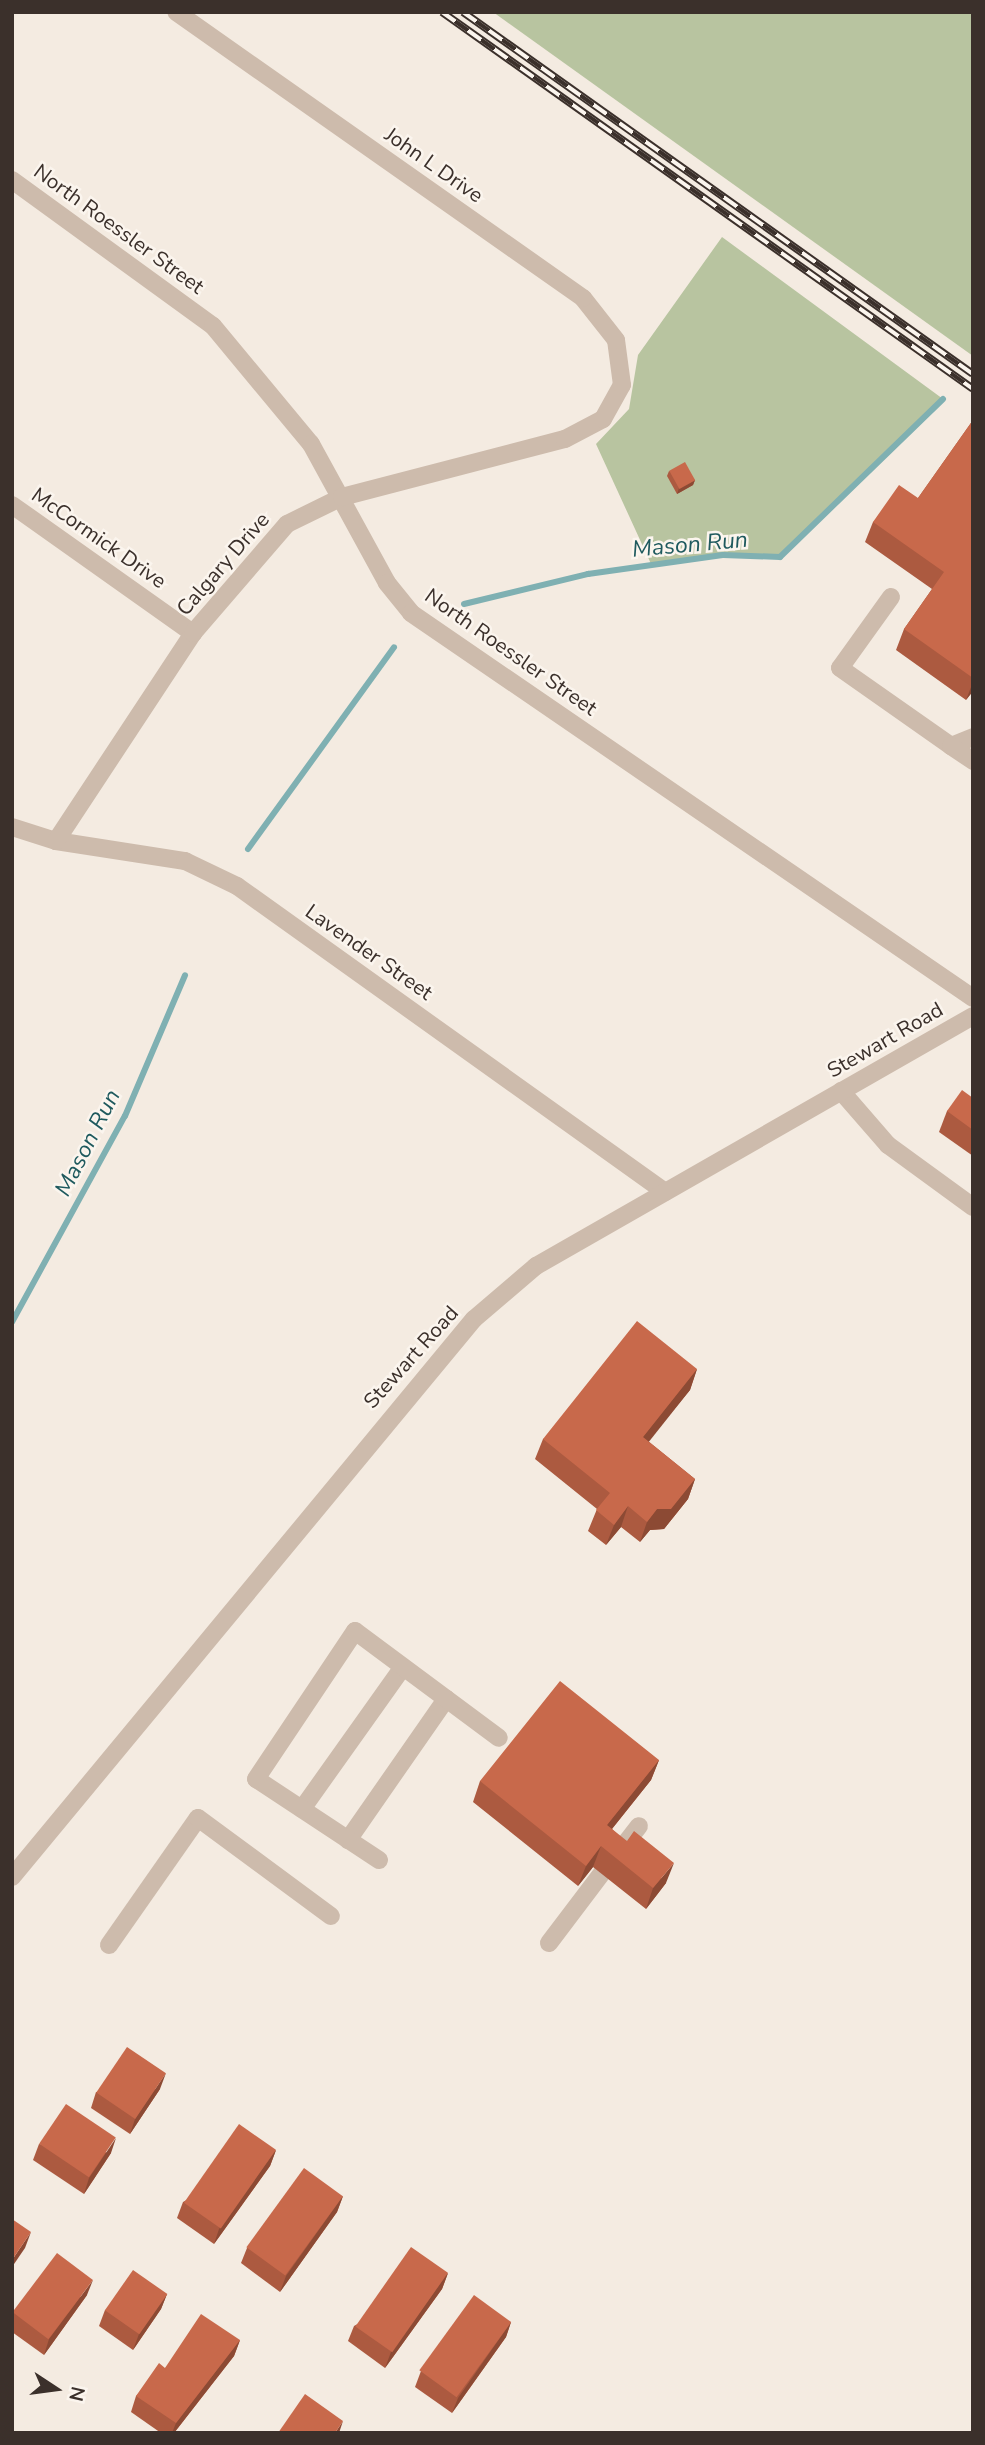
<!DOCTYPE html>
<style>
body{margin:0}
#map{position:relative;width:985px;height:2445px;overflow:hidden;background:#f4ebe1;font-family:"Nunito Sans",sans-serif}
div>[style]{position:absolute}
.green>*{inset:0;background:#b8c4a0}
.stream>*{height:6px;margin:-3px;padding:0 3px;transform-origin:3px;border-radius:3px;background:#7fb0b2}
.minor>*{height:18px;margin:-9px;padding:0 9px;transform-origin:9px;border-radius:9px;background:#cdbbac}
.rail>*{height:8px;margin-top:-4px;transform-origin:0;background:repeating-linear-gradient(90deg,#fbf5ee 0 16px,#3b302b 0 32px);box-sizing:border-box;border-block:2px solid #3b302b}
.wall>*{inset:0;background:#ac5a40}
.shaded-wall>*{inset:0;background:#8c4a34}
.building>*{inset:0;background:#c8694b;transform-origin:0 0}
span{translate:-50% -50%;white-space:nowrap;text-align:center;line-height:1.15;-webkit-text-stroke:5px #fbf5ee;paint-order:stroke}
.street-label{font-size:21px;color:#3b302b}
.water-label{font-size:23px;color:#1f5a5e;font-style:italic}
.frame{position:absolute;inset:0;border:14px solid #3b302b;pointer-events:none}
.north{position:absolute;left:21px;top:2354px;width:70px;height:70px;-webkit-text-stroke:5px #fbf5ee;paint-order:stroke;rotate:103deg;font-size:19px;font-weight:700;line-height:28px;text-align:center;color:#3b302b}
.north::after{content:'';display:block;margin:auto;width:24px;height:32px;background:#3b302b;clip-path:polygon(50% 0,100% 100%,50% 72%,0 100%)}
</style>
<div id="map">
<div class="green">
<i style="clip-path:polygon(493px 12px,973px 12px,973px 356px)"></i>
<i style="clip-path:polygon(722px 237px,943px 399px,780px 557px,723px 555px,652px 566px,596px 444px,629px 409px,638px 355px)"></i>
</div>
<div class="stream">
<i style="left:464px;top:604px;width:128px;rotate:-13.6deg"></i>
<i style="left:588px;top:574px;width:136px;rotate:-8deg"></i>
<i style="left:723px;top:555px;width:57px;rotate:2deg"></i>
<i style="left:780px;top:557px;width:227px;rotate:-44.1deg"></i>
<i style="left:248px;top:849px;width:249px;rotate:-54.1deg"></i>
<i style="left:12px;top:1322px;width:235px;rotate:-61.3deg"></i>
<i style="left:125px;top:1116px;width:153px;rotate:-66.9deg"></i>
</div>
<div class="minor">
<i style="left:12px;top:180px;width:248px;rotate:36deg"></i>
<i style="left:213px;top:326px;width:153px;rotate:50.3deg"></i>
<i style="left:311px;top:444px;width:158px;rotate:61.3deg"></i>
<i style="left:387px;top:583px;width:38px;rotate:51deg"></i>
<i style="left:411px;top:613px;width:681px;rotate:34.41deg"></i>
<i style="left:12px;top:505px;width:222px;rotate:35.3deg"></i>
<i style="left:891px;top:597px;width:87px;rotate:125.7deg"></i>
<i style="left:840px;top:668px;width:136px;rotate:35.1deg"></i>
<i style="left:951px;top:746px;width:24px;rotate:-22deg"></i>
<i style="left:951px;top:746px;width:27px;rotate:34deg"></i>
<i style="left:12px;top:827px;width:46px;rotate:17.7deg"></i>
<i style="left:56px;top:841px;width:131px;rotate:8.8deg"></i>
<i style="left:185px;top:861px;width:58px;rotate:25.7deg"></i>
<i style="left:237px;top:886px;width:526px;rotate:35.56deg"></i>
<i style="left:56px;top:841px;width:249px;rotate:-56.6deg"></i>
<i style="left:193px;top:633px;width:144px;rotate:-49.2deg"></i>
<i style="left:287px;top:524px;width:61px;rotate:-26.1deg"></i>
<i style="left:342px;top:497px;width:230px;rotate:-14.6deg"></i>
<i style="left:565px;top:439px;width:43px;rotate:-27.8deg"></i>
<i style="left:603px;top:419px;width:39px;rotate:-61deg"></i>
<i style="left:622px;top:385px;width:45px;rotate:-97.6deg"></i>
<i style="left:616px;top:340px;width:53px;rotate:-128.2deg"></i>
<i style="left:583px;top:298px;width:497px;rotate:-144.9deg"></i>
<i style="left:841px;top:1091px;width:72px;rotate:49deg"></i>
<i style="left:888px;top:1145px;width:105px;rotate:36.1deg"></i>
<i style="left:302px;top:1809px;width:174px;rotate:-54.6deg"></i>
<i style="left:348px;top:1840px;width:172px;rotate:-55.2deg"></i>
<i style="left:621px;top:1849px;width:29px;rotate:-52deg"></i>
<i style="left:379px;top:1860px;width:147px;rotate:-146.6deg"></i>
<i style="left:256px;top:1779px;width:178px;rotate:-56.2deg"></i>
<i style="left:355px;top:1631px;width:179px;rotate:36.6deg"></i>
<i style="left:12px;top:1877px;width:724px;rotate:-50.38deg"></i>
<i style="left:474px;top:1319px;width:82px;rotate:-40.5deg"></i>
<i style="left:536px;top:1266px;width:503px;rotate:-29.77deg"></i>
<i style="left:549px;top:1943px;width:88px;rotate:-52.9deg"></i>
<i style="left:109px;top:1945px;width:155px;rotate:-55deg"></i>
<i style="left:198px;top:1818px;width:165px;rotate:36.4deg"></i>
</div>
<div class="rail">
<i style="left:442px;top:12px;width:651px;rotate:35.37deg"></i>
<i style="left:463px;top:12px;width:625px;rotate:35.37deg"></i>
</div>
<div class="wall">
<i style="clip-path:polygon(973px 420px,973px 691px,966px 700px,896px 650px,904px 629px,932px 589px,865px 542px,873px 522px,918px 498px)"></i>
<i style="clip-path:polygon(669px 471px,695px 480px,693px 485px,677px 494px,667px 476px)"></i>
<i style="clip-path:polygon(973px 1098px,973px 1156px,939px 1132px,947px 1111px)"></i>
<i style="clip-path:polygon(697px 1369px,690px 1390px,648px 1441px,695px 1479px,688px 1499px,664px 1529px,650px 1530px,640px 1542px,621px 1527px,606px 1545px,588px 1531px,597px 1509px,535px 1459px,543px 1439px)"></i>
<i style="clip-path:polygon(659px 1760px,651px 1780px,612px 1829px,666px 1883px,646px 1909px,593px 1867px,578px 1886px,473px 1802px,480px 1781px)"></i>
<i style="clip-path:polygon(160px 2089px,130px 2134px,91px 2108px,96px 2092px)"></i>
<i style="clip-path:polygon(39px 2144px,111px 2153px,84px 2194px,33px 2160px)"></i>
<i style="clip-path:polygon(276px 2150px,270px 2166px,214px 2244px,177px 2218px,183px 2202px)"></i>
<i style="clip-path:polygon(343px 2196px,337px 2212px,280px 2292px,241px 2263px,247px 2248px)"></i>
<i style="clip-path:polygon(448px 2273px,442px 2289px,385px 2368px,348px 2341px,354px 2326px)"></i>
<i style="clip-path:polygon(167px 2294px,161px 2309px,133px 2350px,99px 2326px,105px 2310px)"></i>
<i style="clip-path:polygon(87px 2295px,44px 2355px,12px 2332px,13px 2313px)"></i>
<i style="clip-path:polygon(511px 2322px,506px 2337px,452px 2413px,415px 2387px,421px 2371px)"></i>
<i style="clip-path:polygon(240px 2340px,234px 2356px,174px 2433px,161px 2433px,131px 2412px,136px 2396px,165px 2368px)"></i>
</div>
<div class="shaded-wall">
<i style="clip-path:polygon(695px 480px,693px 485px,677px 494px,679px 488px)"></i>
<i style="clip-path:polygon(973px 682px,973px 691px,966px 700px)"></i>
<i style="clip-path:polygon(697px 1369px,690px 1390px,636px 1458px,643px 1437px)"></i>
<i style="clip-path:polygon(695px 1479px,688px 1499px,664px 1529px,650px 1530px,640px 1542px,647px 1522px,657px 1509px)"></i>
<i style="clip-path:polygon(628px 1506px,621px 1527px,606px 1545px,614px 1525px)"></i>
<i style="clip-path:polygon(659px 1760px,651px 1780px,599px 1845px,607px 1825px)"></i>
<i style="clip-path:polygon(601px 1846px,593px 1867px,578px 1886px,586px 1866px)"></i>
<i style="clip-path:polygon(674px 1863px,666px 1883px,646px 1909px,653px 1888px)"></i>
<i style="clip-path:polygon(166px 2073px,160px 2089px,130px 2134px,135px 2119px)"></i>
<i style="clip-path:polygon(116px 2138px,111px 2153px,84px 2194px,89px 2178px)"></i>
<i style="clip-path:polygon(276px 2150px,270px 2166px,214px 2244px,219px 2229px)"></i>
<i style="clip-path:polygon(343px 2196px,337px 2212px,280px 2292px,286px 2276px)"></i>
<i style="clip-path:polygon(31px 2232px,25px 2248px,12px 2267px,12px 2260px)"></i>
<i style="clip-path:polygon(448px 2273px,442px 2289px,385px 2368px,391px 2352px)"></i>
<i style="clip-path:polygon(93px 2280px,87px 2295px,44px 2355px,49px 2339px)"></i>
<i style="clip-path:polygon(167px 2294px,161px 2309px,133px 2350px,139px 2334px)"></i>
<i style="clip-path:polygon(511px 2322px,506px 2337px,452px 2413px,458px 2398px)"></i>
<i style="clip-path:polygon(240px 2340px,234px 2356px,174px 2433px,172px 2433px,176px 2423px)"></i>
<i style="clip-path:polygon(343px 2421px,339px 2433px,335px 2433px)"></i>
</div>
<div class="building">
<i style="clip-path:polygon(973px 420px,973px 678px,904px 629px,944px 572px,873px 522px,899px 485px,918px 498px)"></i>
<i style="left:685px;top:462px;width:21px;height:18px;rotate:61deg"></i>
<i style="clip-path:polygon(962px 1090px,973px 1098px,973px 1130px,947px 1111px)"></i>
<i style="clip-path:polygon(637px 1321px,697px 1369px,643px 1437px,695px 1479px,671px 1509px,657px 1509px,647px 1522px,628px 1506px,614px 1525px,596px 1510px,610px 1493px,543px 1439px)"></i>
<i style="clip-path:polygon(560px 1681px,659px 1760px,607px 1825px,627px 1841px,634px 1831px,674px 1863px,653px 1888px,601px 1846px,586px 1866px,480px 1781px)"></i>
<i style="left:127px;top:2047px;width:47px;height:55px;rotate:34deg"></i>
<i style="left:66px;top:2104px;width:60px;height:48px;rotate:34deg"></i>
<i style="left:239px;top:2124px;width:45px;height:96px;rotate:35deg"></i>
<i style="left:304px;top:2168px;width:48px;height:98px;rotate:36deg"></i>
<i style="clip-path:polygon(12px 2219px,31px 2232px,12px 2260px)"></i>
<i style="left:411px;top:2247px;width:45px;height:97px;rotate:35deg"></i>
<i style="left:57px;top:2253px;width:45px;height:74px;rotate:37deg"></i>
<i style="left:133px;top:2270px;width:42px;height:49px;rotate:35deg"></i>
<i style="left:474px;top:2295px;width:46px;height:93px;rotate:36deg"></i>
<i style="clip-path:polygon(201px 2314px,240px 2340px,176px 2423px,136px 2396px,159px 2363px,165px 2368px)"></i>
<i style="clip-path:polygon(305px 2394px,343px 2421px,335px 2433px,278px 2433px)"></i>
</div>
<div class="street-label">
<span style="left:434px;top:165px;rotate:35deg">John L Drive</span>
<span style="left:119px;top:229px;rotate:36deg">North Roessler Street</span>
<span style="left:99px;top:538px;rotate:35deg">McCormick Drive</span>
<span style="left:223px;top:564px;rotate:-49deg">Calgary Drive</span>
<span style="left:511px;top:652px;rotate:35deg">North Roessler Street</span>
<span style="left:369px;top:952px;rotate:35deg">Lavender Street</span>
<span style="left:885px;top:1040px;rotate:-30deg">Stewart Road</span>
<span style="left:411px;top:1357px;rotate:-48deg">Stewart Road</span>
</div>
<div class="water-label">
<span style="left:690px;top:545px;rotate:-5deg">Mason Run</span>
<span style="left:88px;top:1143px;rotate:-63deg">Mason Run</span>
</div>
<div class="frame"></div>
<div class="north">N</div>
</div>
